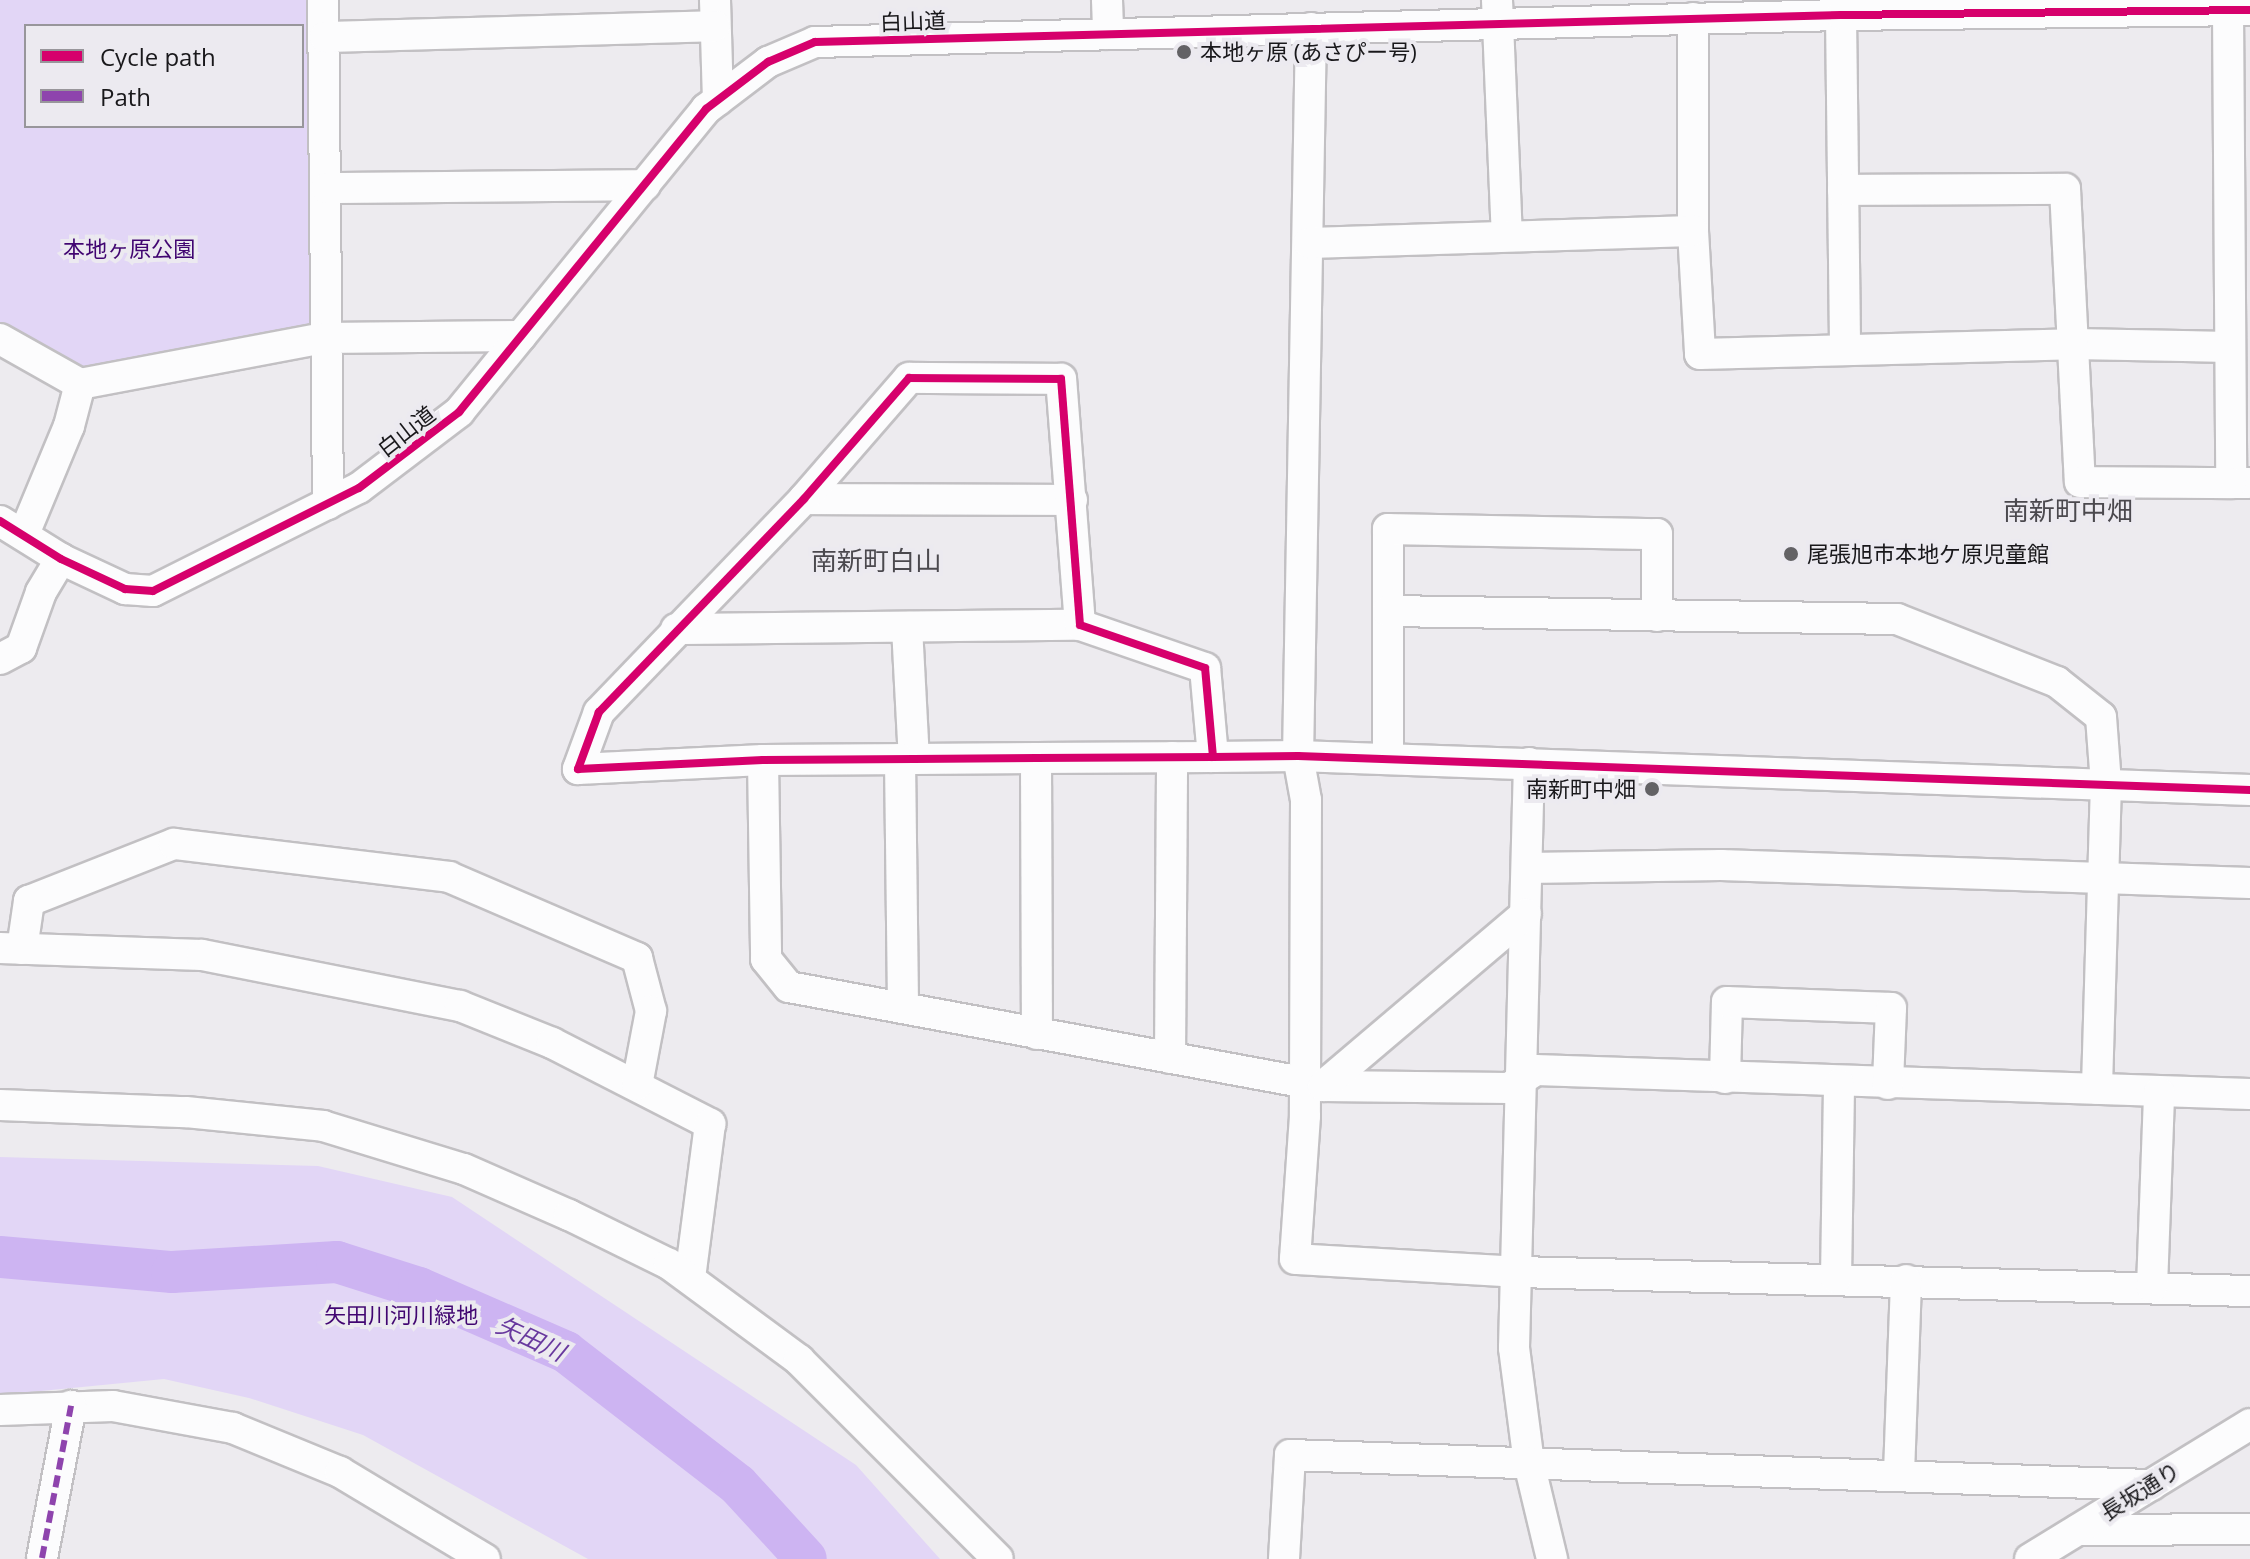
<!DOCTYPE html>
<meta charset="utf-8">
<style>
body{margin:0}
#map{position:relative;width:2250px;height:1559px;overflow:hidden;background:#edebef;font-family:"Open Sans","Noto Sans JP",sans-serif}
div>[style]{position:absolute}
.green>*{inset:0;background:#e2d6f6}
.river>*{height:42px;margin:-21px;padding:0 21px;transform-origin:21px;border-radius:21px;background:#cdb4f2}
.roads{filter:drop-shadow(2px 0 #c2c0c3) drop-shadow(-2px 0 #c2c0c3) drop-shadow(0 2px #c2c0c3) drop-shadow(0 -2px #c2c0c3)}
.minor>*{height:30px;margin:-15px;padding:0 15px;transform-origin:15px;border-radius:15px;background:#fcfcfd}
.quiet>*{height:6px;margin-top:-3px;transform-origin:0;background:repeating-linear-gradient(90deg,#8e44ad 0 12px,transparent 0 18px)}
.cycleway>*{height:8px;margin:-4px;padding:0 4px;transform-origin:4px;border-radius:4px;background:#d6006c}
.dots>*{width:22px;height:22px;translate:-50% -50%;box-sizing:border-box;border:4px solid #eceaf0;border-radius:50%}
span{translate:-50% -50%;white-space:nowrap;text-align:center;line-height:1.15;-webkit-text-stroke:8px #eceaf0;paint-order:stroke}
.street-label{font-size:22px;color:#19181b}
.poi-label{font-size:22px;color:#19181b}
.left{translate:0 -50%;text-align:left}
.right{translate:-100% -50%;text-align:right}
.park-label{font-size:22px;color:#410671}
.water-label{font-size:24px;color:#68399e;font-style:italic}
.quarter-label{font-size:26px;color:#4b494e}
.legend{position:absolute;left:24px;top:24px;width:280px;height:104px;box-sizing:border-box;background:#eceaf0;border:2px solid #98969b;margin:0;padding:10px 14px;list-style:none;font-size:24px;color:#19181b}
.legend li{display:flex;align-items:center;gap:16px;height:40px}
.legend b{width:40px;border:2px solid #98969b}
</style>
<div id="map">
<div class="green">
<i style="clip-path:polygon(evenodd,0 0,321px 0,324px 338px,80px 384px,0 339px,0 0,26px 26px,302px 26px,302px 126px,26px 126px,26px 26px)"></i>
<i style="clip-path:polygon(0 1157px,318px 1166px,452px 1197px,856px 1465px,940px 1559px,588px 1559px,363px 1435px,249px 1398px,164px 1379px,0 1395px)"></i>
</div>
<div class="river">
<i style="left:0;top:1257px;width:173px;rotate:5deg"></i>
<i style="left:172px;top:1272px;width:165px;rotate:-3.5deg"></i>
<i style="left:337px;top:1262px;width:86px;rotate:17.6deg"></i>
<i style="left:419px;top:1288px;width:160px;rotate:23.5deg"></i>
<i style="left:566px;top:1352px;width:217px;rotate:37.7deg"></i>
<i style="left:738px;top:1485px;width:100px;rotate:47.4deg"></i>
</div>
<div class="roads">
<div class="minor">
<i style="left:323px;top:0;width:504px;rotate:89.43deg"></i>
<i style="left:715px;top:0;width:100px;rotate:88.3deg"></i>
<i style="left:1107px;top:0;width:34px;rotate:88deg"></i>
<i style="left:1497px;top:0;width:234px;rotate:87.6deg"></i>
<i style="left:2228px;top:10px;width:473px;rotate:89.6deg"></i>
<i style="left:2231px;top:483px;width:18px"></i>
<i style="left:1841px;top:15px;width:335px;rotate:89.3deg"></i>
<i style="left:1693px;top:18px;width:213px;rotate:90deg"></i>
<i style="left:1693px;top:231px;width:123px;rotate:86.7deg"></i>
<i style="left:1700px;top:354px;width:373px;rotate:-1.5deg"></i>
<i style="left:2073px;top:344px;width:156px;rotate:1.1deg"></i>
<i style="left:1311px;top:28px;width:728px;rotate:91.02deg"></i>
<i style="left:1298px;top:756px;width:45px;rotate:79.7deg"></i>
<i style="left:1306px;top:800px;width:316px;rotate:90.2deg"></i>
<i style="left:1305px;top:1116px;width:143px;rotate:94deg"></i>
<i style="left:1295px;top:1259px;width:223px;rotate:3.3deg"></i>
<i style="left:1518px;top:1272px;width:732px;rotate:1.49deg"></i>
<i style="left:325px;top:37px;width:390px;rotate:-1.6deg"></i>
<i style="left:327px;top:188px;width:318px;rotate:-0.5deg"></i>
<i style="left:1843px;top:190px;width:222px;rotate:-0.3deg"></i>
<i style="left:2065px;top:189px;width:293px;rotate:87.1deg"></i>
<i style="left:2080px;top:482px;width:151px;rotate:0.4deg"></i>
<i style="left:1309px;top:243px;width:384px;rotate:-1.8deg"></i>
<i style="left:0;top:339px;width:92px;rotate:29.4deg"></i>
<i style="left:80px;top:384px;width:248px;rotate:-10.7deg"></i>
<i style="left:324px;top:338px;width:197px;rotate:-0.6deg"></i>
<i style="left:804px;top:499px;width:268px;rotate:0.2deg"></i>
<i style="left:0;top:521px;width:72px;rotate:31.9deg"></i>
<i style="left:61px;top:559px;width:71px;rotate:25.1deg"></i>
<i style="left:125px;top:589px;width:28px;rotate:4deg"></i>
<i style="left:153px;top:591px;width:230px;rotate:-26.6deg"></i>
<i style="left:359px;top:488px;width:126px;rotate:-37.2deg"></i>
<i style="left:459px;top:412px;width:391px;rotate:-50.8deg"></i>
<i style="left:706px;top:109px;width:78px;rotate:-37.2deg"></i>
<i style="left:768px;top:62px;width:51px;rotate:-23.1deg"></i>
<i style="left:815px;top:42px;width:1026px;rotate:-1.51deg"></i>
<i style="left:1841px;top:15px;width:409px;rotate:-0.7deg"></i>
<i style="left:24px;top:534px;width:117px;rotate:-67.4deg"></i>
<i style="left:69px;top:426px;width:43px;rotate:-75.3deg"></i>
<i style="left:1388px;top:611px;width:82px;rotate:-90deg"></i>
<i style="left:1388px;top:529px;width:269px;rotate:1.1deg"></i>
<i style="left:1657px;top:534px;width:82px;rotate:90deg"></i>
<i style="left:907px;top:627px;width:132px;rotate:87deg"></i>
<i style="left:676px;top:629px;width:404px;rotate:-0.6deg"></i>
<i style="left:0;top:659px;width:24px;rotate:-28deg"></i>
<i style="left:21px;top:648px;width:59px;rotate:-70.3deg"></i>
<i style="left:41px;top:592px;width:39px;rotate:-59deg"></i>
<i style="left:1213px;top:757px;width:89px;rotate:-95.1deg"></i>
<i style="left:1205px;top:668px;width:132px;rotate:-161deg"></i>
<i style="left:1080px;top:625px;width:247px;rotate:-94.4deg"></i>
<i style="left:1061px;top:379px;width:152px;rotate:-179.6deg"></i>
<i style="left:909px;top:378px;width:160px;rotate:131deg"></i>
<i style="left:804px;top:499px;width:296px;rotate:133.9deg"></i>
<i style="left:599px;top:712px;width:61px;rotate:110.2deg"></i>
<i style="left:578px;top:769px;width:185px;rotate:-2.8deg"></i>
<i style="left:763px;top:760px;width:151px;rotate:-0.4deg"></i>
<i style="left:914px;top:759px;width:122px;rotate:-0.5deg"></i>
<i style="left:1036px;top:758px;width:177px;rotate:-0.3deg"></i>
<i style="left:1213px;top:757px;width:85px;rotate:-0.7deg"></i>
<i style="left:1298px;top:756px;width:953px;rotate:2.05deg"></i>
<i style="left:1036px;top:758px;width:276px;rotate:89.8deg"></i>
<i style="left:900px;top:759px;width:249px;rotate:89.3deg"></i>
<i style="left:1388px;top:759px;width:148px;rotate:-90deg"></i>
<i style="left:1388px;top:611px;width:509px;rotate:0.9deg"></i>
<i style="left:1897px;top:619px;width:172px;rotate:21.5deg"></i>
<i style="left:2057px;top:682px;width:56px;rotate:38.5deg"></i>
<i style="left:2101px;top:717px;width:66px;rotate:85.7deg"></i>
<i style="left:2106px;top:783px;width:306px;rotate:91.7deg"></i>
<i style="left:763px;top:760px;width:199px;rotate:89.1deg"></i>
<i style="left:766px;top:959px;width:36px;rotate:51deg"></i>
<i style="left:789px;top:987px;width:543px;rotate:10.5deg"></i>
<i style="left:1323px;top:1086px;width:186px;rotate:0.6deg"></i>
<i style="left:1509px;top:1088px;width:32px;rotate:-34deg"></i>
<i style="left:1536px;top:1070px;width:714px;rotate:1.93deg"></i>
<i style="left:1529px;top:763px;width:585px;rotate:91.47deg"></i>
<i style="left:1514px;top:1348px;width:116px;rotate:82.6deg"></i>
<i style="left:1529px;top:1463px;width:99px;rotate:76.5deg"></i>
<i style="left:1527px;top:868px;width:194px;rotate:-0.9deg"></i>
<i style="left:1721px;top:865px;width:529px;rotate:1.95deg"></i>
<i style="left:0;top:948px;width:202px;rotate:2deg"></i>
<i style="left:202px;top:955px;width:263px;rotate:11.2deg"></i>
<i style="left:460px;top:1006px;width:99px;rotate:21.9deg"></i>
<i style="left:552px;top:1043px;width:178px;rotate:27.1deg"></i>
<i style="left:710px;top:1124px;width:155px;rotate:97.4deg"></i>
<i style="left:22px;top:949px;width:49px;rotate:-81.7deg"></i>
<i style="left:29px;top:901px;width:156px;rotate:-21.5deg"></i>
<i style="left:174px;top:844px;width:277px;rotate:6.8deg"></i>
<i style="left:449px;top:877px;width:205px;rotate:23.3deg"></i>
<i style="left:637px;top:958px;width:55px;rotate:75.2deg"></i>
<i style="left:651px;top:1011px;width:75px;rotate:100.7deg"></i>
<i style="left:1170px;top:1058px;width:301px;rotate:-89.6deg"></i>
<i style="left:1725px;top:1078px;width:76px;rotate:-88.5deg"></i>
<i style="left:1727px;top:1002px;width:164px;rotate:2.1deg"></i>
<i style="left:1891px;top:1008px;width:76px;rotate:92.3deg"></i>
<i style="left:1323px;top:1086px;width:266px;rotate:-40.3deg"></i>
<i style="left:0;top:1105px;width:186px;rotate:2.2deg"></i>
<i style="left:186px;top:1112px;width:138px;rotate:5.8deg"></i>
<i style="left:323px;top:1126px;width:147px;rotate:17deg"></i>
<i style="left:464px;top:1169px;width:115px;rotate:23.7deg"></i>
<i style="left:569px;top:1215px;width:111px;rotate:26.1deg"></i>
<i style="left:669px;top:1264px;width:162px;rotate:36.4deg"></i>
<i style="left:799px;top:1360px;width:281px;rotate:45deg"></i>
<i style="left:1836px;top:1278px;width:194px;rotate:-89.1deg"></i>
<i style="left:2152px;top:1287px;width:195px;rotate:-87.9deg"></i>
<i style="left:0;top:1410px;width:113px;rotate:-2deg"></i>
<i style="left:113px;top:1406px;width:122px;rotate:10.4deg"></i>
<i style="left:233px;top:1428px;width:116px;rotate:22.4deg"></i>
<i style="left:340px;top:1472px;width:169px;rotate:31deg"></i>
<i style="left:1899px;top:1473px;width:193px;rotate:-87.9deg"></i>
<i style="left:2078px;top:1530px;width:172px;rotate:-0.3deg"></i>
<i style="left:42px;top:1558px;width:155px;rotate:-79.2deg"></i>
<i style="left:1284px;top:1559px;width:104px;rotate:-86.7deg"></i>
<i style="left:1290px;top:1455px;width:862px;rotate:2deg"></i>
<i style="left:2030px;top:1559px;width:258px;rotate:-31.5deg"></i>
</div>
</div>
<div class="quiet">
<i style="left:42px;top:1558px;width:155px;rotate:-79.2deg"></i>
</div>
<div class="cycleway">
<i style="left:0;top:521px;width:72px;rotate:31.9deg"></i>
<i style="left:61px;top:559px;width:71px;rotate:25.1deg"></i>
<i style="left:125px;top:589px;width:28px;rotate:4deg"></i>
<i style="left:153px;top:591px;width:230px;rotate:-26.6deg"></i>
<i style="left:359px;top:488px;width:126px;rotate:-37.2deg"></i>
<i style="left:459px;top:412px;width:391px;rotate:-50.8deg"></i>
<i style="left:706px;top:109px;width:78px;rotate:-37.2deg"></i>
<i style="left:768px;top:62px;width:51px;rotate:-23.1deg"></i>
<i style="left:815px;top:42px;width:1026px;rotate:-1.51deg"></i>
<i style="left:1841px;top:15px;width:409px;rotate:-0.7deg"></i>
<i style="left:1213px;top:757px;width:89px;rotate:-95.1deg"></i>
<i style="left:1205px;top:668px;width:132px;rotate:-161deg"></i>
<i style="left:1080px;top:625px;width:247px;rotate:-94.4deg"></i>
<i style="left:1061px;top:379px;width:152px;rotate:-179.6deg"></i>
<i style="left:909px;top:378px;width:160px;rotate:131deg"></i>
<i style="left:804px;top:499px;width:296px;rotate:133.9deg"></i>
<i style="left:599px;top:712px;width:61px;rotate:110.2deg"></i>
<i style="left:578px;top:769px;width:185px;rotate:-2.8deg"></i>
<i style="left:763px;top:760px;width:151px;rotate:-0.4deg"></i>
<i style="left:914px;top:759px;width:122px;rotate:-0.5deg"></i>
<i style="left:1036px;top:758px;width:177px;rotate:-0.3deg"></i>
<i style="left:1213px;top:757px;width:85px;rotate:-0.7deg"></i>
<i style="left:1298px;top:756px;width:953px;rotate:2.05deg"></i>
</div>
<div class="dots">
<i style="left:1184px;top:52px;background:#636265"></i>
<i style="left:1791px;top:554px;background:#636265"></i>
<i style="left:1652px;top:789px;background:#636265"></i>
</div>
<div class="street-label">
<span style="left:913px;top:21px;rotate:-2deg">白山道</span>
<span style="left:406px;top:431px;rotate:-38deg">白山道</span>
<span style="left:2140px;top:1491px;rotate:-32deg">長坂通り</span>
</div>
<div class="poi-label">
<span class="left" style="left:1200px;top:52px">本地ヶ原 (あさぴー号)</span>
<span class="left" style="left:1807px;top:554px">尾張旭市本地ケ原児童館</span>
<span class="right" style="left:1636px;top:789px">南新町中畑</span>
</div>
<div class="park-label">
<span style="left:129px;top:249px">本地ヶ原公園</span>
<span style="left:401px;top:1315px">矢田川河川緑地</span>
</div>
<div class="water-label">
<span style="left:531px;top:1338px;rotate:25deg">矢田川</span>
</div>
<div class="quarter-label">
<span style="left:2068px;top:511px">南新町中畑</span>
<span style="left:876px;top:561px">南新町白山</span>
</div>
<ul class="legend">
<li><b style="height:10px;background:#d6006c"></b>Cycle path</li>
<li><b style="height:10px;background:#8e44ad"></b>Path</li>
</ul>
</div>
